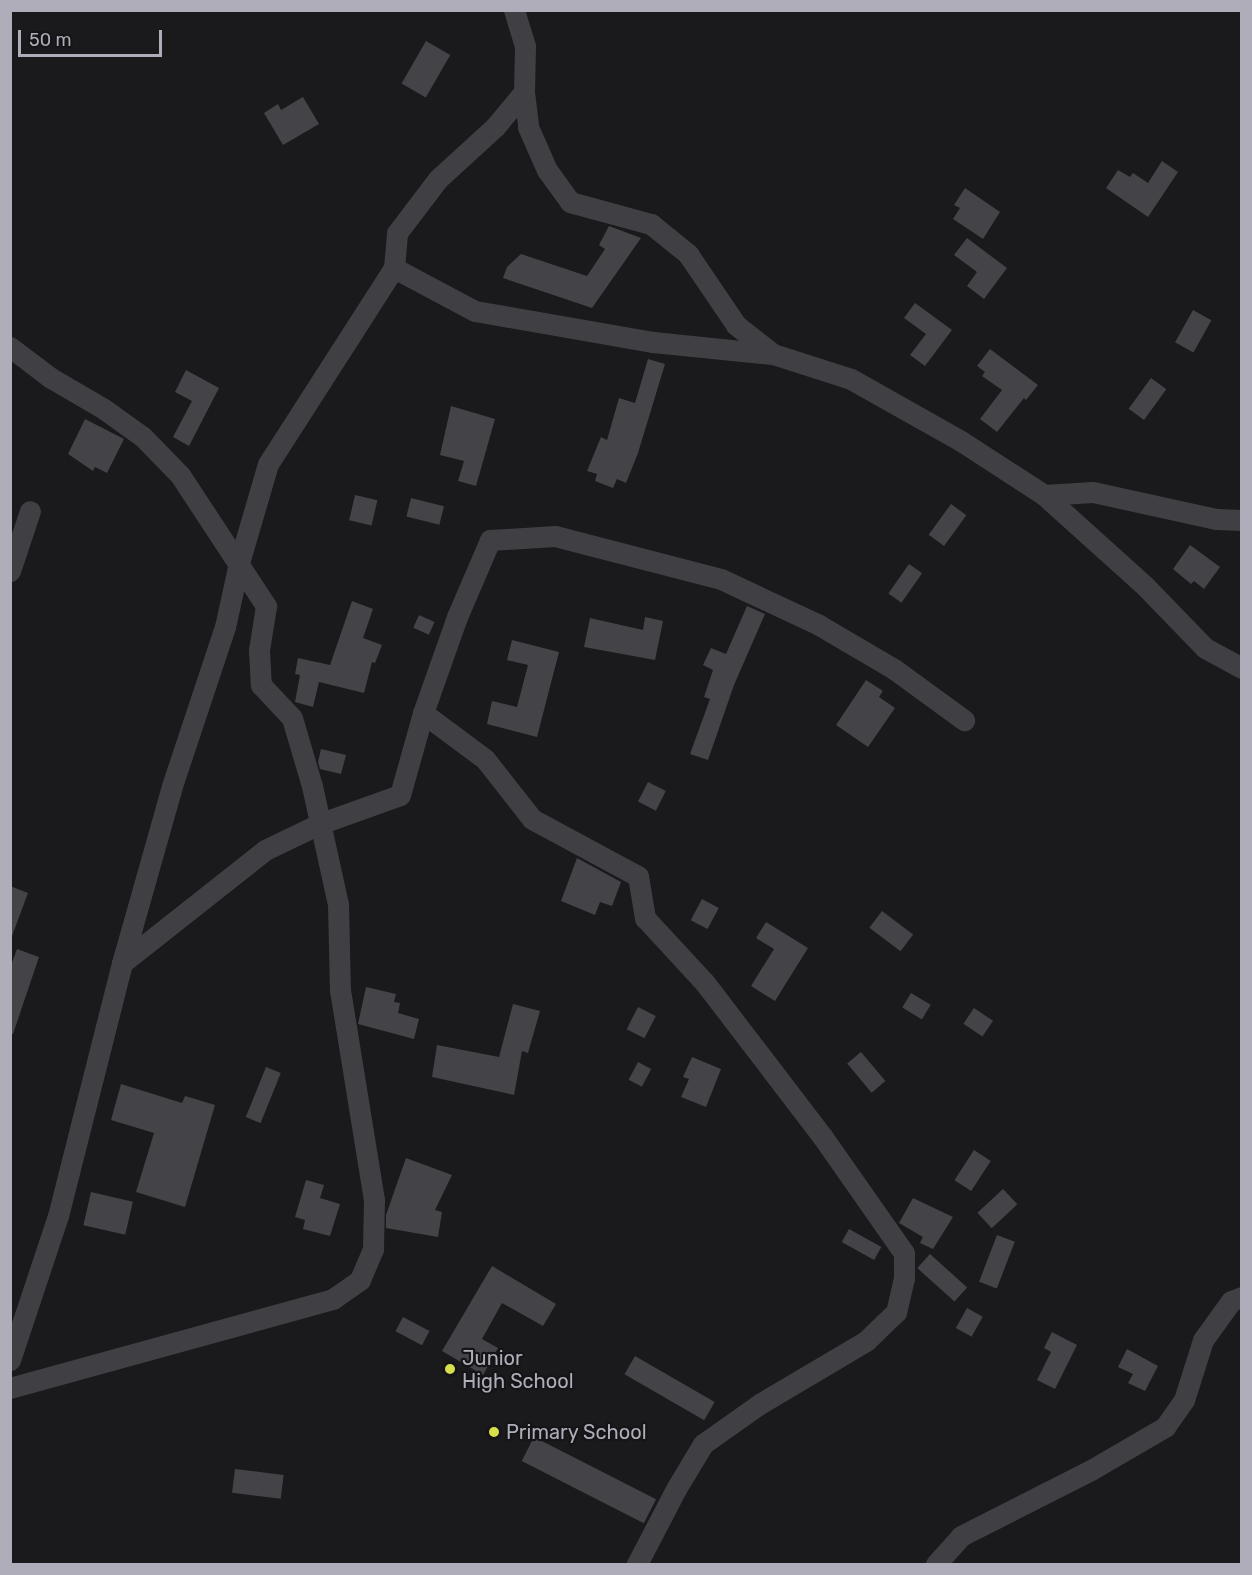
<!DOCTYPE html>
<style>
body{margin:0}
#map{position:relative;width:1252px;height:1575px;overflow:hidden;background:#1a191b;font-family:Rubik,sans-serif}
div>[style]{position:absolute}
.building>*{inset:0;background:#444348;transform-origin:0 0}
.minor>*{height:21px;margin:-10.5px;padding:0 10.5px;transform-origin:10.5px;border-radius:10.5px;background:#403f44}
.dots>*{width:16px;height:16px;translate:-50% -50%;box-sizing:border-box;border:3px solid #151416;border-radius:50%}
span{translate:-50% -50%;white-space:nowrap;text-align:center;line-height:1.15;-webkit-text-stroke:4.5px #151416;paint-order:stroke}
.poi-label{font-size:20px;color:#aeadb9}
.left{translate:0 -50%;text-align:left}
.frame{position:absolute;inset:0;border:12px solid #aeadb9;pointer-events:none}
.scale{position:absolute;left:18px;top:30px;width:144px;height:27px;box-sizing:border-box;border:3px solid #aeadb9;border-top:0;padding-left:8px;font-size:18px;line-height:21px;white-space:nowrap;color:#aeadb9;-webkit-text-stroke:4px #151416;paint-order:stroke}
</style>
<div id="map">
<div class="building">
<i style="left:426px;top:41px;width:28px;height:49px;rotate:30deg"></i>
<i style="clip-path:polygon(303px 97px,319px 124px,283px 145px,264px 113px,278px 104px,281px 110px)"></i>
<i style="clip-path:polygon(1162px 161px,1178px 172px,1148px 217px,1106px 188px,1118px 170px,1130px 177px,1133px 173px,1148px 183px)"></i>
<i style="clip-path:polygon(965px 188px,1000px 212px,983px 239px,953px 219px,960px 208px,954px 205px)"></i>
<i style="clip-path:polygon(609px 226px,641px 238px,592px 308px,503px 278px,507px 267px,521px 254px,587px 276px,605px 249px,599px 245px)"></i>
<i style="clip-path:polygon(967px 238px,1007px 268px,984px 299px,967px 286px,977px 272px,954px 255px)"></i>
<i style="clip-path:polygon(915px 303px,952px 330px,925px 366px,910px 355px,926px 334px,904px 318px)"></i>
<i style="left:1193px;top:310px;width:21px;height:37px;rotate:29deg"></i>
<i style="clip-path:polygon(990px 349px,1038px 385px,1026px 400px,1024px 398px,997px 432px,980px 419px,1002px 390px,982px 376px,985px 372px,977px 366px)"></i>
<i style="clip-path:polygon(648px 359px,665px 364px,638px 453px,626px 483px,617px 479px,613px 488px,595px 481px,597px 474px,587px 471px,601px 437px,607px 440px,619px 398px,635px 403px)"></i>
<i style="clip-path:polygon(186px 370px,219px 388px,189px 446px,173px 437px,192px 401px,175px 392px)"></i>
<i style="left:1151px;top:378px;width:19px;height:38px;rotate:36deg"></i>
<i style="clip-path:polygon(451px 406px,495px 419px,476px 486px,458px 481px,464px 461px,440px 455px)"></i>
<i style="clip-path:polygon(85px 419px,124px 439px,107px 473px,95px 467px,93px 471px,68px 454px)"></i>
<i style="left:355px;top:495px;width:23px;height:26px;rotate:13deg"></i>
<i style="left:411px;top:498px;width:34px;height:19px;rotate:14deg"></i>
<i style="left:951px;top:504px;width:19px;height:38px;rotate:36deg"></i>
<i style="clip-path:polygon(1190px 545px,1220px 567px,1204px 589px,1194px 581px,1191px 584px,1173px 569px)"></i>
<i style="left:909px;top:564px;width:16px;height:36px;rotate:35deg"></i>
<i style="clip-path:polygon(352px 601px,373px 609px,363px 638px,382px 645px,375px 663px,372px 662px,364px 693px,319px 682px,313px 707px,295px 702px,300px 675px,295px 674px,298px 658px,330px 665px)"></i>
<i style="clip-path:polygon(747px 606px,765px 614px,734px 685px,708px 760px,690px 754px,710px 699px,704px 697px,713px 670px,703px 665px,711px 648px,726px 654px)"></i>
<i style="left:419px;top:615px;width:17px;height:14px;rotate:24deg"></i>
<i style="clip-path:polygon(645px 617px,663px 621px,655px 660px,584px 647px,590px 618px,643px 630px)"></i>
<i style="clip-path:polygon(512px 640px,559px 652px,537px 737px,487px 724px,492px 701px,517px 707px,528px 665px,507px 660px)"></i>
<i style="clip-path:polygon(866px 680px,883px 691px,879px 697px,895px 708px,868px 747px,836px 725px)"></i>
<i style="clip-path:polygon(321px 749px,346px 755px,341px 774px,320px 769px,318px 762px)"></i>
<i style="left:648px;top:782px;width:20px;height:22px;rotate:27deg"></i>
<i style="clip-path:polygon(577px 858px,621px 882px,612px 906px,600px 902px,595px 915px,561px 901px)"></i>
<i style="clip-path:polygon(10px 886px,28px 893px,12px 936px,10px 936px)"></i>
<i style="left:702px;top:899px;width:19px;height:24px;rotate:28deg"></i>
<i style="left:882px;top:911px;width:39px;height:21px;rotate:37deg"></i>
<i style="clip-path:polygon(766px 922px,808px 948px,775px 1001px,751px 986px,774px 949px,756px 938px)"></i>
<i style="clip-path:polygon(17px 949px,39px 957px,13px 1034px,10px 1034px,10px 968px)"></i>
<i style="clip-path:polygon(366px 987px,396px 994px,394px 1002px,400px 1003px,398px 1013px,419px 1019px,414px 1039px,358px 1024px)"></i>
<i style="left:911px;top:993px;width:23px;height:17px;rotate:31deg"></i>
<i style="clip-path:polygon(513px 1004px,540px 1011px,528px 1053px,522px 1051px,514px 1095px,432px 1077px,437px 1045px,499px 1057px)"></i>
<i style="left:638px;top:1007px;width:20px;height:25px;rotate:27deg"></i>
<i style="left:974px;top:1008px;width:23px;height:19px;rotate:34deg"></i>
<i style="left:861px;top:1052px;width:38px;height:18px;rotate:50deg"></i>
<i style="clip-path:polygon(692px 1057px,721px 1069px,706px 1107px,681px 1097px,689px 1079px,683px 1077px)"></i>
<i style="left:638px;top:1062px;width:15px;height:20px;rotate:28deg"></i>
<i style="left:266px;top:1067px;width:16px;height:54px;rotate:22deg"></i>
<i style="clip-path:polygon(121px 1084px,182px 1103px,185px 1096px,215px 1105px,185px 1207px,136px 1192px,154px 1133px,111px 1120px)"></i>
<i style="left:974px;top:1150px;width:20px;height:36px;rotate:33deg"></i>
<i style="clip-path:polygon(406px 1158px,452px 1175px,435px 1210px,442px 1212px,438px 1237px,386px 1228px,386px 1215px)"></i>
<i style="clip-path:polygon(306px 1180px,324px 1185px,320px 1198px,340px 1204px,330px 1236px,303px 1229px,305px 1220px,295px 1217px)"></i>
<i style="left:1003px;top:1189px;width:21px;height:35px;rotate:47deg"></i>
<i style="left:91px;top:1192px;width:43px;height:34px;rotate:13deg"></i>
<i style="clip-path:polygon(913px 1198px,953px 1217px,933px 1249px,920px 1243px,923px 1237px,899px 1223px)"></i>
<i style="left:849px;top:1229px;width:37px;height:15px;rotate:29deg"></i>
<i style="left:997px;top:1235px;width:19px;height:50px;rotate:21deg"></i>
<i style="left:930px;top:1254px;width:50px;height:19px;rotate:42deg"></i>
<i style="clip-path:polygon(492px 1266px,556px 1304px,543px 1326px,502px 1303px,482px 1339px,498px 1348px,483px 1375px,442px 1351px)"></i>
<i style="left:967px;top:1308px;width:18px;height:23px;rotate:29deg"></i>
<i style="left:403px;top:1317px;width:30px;height:16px;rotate:28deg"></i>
<i style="clip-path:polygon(1052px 1332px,1077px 1345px,1055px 1389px,1037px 1380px,1051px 1352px,1044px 1348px)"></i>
<i style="clip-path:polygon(1127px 1349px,1158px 1366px,1145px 1391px,1128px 1383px,1133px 1374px,1118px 1367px)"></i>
<i style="left:635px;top:1356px;width:92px;height:21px;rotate:30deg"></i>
<i style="left:534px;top:1437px;width:137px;height:27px;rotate:27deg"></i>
<i style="left:235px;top:1469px;width:49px;height:24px;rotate:7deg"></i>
</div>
<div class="minor">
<i style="left:514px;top:10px;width:38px;rotate:73deg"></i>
<i style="left:525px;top:46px;width:46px;rotate:91.2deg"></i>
<i style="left:524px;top:92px;width:35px;rotate:83deg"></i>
<i style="left:528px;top:127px;width:47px;rotate:66.2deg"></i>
<i style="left:547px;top:170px;width:39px;rotate:54deg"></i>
<i style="left:570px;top:202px;width:84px;rotate:15.2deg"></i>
<i style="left:651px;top:224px;width:48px;rotate:39deg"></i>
<i style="left:688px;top:254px;width:86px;rotate:55.9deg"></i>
<i style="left:736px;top:325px;width:47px;rotate:38.1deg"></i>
<i style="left:773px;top:354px;width:82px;rotate:17.8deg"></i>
<i style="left:851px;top:379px;width:126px;rotate:29.4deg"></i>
<i style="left:961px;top:441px;width:99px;rotate:33deg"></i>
<i style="left:1044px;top:495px;width:136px;rotate:42deg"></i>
<i style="left:1145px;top:586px;width:86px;rotate:45.9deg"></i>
<i style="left:1205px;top:648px;width:42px;rotate:28.4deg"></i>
<i style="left:394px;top:268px;width:92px;rotate:28deg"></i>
<i style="left:475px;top:311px;width:181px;rotate:9.9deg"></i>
<i style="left:653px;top:342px;width:120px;rotate:5.8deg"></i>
<i style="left:10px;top:347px;width:51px;rotate:37.1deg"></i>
<i style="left:51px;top:378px;width:61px;rotate:30.3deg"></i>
<i style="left:104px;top:409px;width:48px;rotate:35.7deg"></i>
<i style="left:143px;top:437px;width:53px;rotate:45.8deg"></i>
<i style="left:180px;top:475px;width:157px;rotate:56.7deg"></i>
<i style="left:266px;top:606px;width:45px;rotate:99deg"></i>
<i style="left:259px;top:650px;width:35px;rotate:87deg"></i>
<i style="left:261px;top:685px;width:45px;rotate:46.8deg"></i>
<i style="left:292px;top:718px;width:71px;rotate:73.6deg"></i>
<i style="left:312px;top:786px;width:121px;rotate:77.6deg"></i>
<i style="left:338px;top:904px;width:86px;rotate:88.7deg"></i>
<i style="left:340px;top:990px;width:213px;rotate:80.8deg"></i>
<i style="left:374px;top:1200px;width:49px;rotate:91.2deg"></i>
<i style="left:373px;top:1249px;width:34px;rotate:113deg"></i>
<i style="left:360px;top:1280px;width:33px;rotate:145deg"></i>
<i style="left:333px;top:1299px;width:335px;rotate:164.6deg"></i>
<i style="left:1044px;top:495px;width:49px;rotate:-3.5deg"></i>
<i style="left:1093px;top:492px;width:126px;rotate:12.4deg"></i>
<i style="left:1216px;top:519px;width:26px;rotate:2deg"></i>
<i style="left:10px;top:571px;width:63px;rotate:-71.6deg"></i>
<i style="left:423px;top:713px;width:77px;rotate:36.6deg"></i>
<i style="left:485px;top:759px;width:76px;rotate:51.9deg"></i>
<i style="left:532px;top:819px;width:120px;rotate:28.3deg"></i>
<i style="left:638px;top:876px;width:43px;rotate:80.5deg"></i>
<i style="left:645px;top:918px;width:88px;rotate:47.3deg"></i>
<i style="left:705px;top:983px;width:193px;rotate:52.6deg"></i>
<i style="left:822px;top:1136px;width:143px;rotate:55deg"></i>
<i style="left:904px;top:1253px;width:25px;rotate:90deg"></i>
<i style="left:904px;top:1278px;width:35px;rotate:103deg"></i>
<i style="left:896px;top:1312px;width:42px;rotate:136deg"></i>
<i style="left:866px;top:1341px;width:122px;rotate:149.4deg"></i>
<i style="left:761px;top:1403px;width:71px;rotate:144.7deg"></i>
<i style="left:703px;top:1444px;width:52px;rotate:121deg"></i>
<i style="left:676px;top:1489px;width:85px;rotate:117.5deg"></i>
<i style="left:122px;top:963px;width:182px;rotate:-38.3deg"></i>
<i style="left:265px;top:850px;width:60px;rotate:-25.7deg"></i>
<i style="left:319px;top:824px;width:86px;rotate:-19.7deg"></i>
<i style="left:400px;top:795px;width:85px;rotate:-74.3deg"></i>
<i style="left:423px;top:713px;width:102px;rotate:-70.5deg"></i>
<i style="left:457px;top:617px;width:84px;rotate:-66.8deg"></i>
<i style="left:490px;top:540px;width:65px;rotate:-3.5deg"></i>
<i style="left:555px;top:536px;width:171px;rotate:14.5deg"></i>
<i style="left:721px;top:579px;width:108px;rotate:25.1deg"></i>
<i style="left:819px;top:625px;width:87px;rotate:30.4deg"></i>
<i style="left:894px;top:669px;width:87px;rotate:36.1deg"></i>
<i style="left:10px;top:1360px;width:152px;rotate:-71.6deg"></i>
<i style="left:58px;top:1216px;width:261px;rotate:-75.8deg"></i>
<i style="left:122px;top:963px;width:184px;rotate:-74.2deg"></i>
<i style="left:172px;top:786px;width:168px;rotate:-71.6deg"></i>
<i style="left:225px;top:627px;width:66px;rotate:-77.7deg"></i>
<i style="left:239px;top:563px;width:103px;rotate:-73.7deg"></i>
<i style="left:268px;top:464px;width:233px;rotate:-57.3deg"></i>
<i style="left:394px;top:268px;width:35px;rotate:-85deg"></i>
<i style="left:397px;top:233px;width:68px;rotate:-52.8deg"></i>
<i style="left:438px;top:179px;width:77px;rotate:-42.4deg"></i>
<i style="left:495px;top:127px;width:45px;rotate:-50.4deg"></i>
<i style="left:936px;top:1564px;width:38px;rotate:-48deg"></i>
<i style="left:961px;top:1536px;width:146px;rotate:-26.9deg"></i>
<i style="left:1091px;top:1470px;width:86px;rotate:-30.2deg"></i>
<i style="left:1165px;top:1427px;width:33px;rotate:-55deg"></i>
<i style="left:1184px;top:1400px;width:63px;rotate:-72.4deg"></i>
<i style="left:1203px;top:1340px;width:48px;rotate:-54.3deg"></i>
<i style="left:1231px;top:1301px;width:12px;rotate:-20deg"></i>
</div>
<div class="dots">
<i style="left:450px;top:1369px;background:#d7df4d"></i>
<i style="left:494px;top:1432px;background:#d7df4d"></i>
</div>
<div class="poi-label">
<span class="left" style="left:462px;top:1370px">Junior<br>High School</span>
<span class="left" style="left:506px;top:1432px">Primary School</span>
</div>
<div class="frame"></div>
<div class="scale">50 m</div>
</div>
